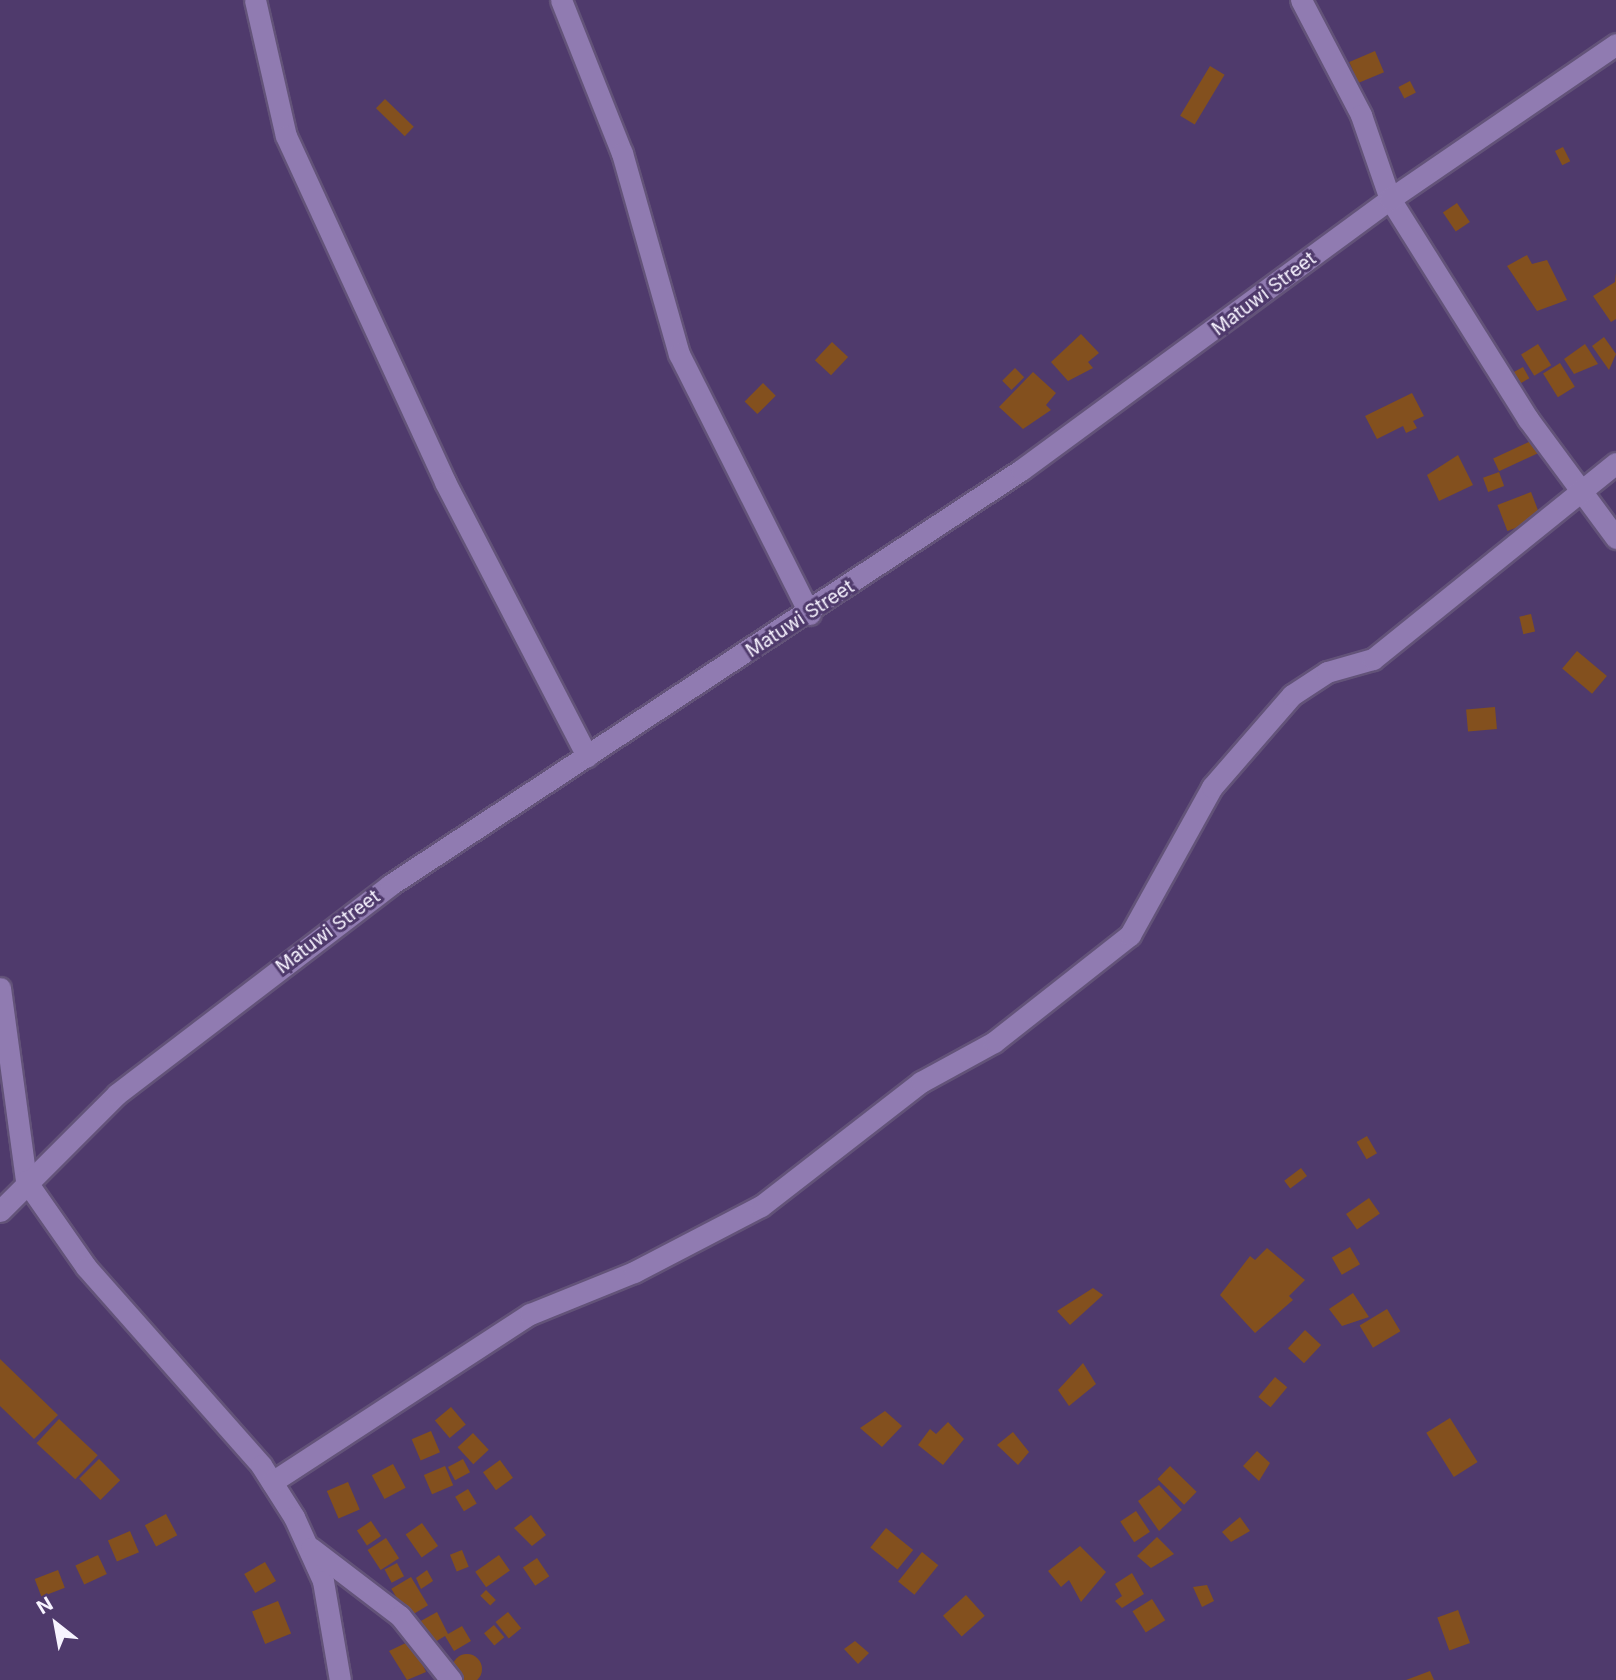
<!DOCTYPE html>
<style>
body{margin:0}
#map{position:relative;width:1616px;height:1680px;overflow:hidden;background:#4f3a6c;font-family:Inter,sans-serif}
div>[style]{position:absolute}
.building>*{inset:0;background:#83501e;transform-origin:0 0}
.round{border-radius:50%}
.roads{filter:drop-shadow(2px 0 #635379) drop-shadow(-2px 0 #635379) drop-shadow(0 2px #635379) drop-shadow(0 -2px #635379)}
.minor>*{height:21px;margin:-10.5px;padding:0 10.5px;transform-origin:10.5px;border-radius:10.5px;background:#907bb1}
span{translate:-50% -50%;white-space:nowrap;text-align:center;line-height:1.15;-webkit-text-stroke:6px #4f3a6c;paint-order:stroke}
.street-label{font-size:19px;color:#f7f3ff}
.north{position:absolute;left:21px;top:1589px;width:70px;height:70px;-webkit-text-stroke:5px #4f3a6c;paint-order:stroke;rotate:329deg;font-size:19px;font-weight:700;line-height:28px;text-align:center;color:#f7f3ff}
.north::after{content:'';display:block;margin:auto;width:24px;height:32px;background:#f7f3ff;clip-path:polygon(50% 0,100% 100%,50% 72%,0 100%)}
</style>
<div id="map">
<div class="building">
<i style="left:1375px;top:51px;width:23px;height:28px;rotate:67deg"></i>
<i style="left:1210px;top:66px;width:17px;height:58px;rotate:31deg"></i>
<i style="left:1410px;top:81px;width:13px;height:13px;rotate:63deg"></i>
<i style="left:385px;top:99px;width:40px;height:13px;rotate:44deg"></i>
<i style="left:1563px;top:147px;width:16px;height:9px;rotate:63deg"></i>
<i style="left:1457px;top:203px;width:23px;height:17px;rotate:56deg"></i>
<i style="clip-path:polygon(1527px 255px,1532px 264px,1547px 260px,1567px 300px,1537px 311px,1507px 266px)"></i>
<i style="clip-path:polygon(1616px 273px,1616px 319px,1611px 322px,1593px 296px,1615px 282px)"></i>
<i style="clip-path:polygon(1081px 334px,1099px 353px,1088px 362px,1093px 368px,1068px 381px,1051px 362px)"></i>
<i style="clip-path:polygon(1604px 337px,1616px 354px,1609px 370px,1592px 346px)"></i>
<i style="left:832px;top:342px;width:22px;height:25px;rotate:43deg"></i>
<i style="left:1538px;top:344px;width:25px;height:20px;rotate:58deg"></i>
<i style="clip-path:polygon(1585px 344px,1598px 364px,1574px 374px,1564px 359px)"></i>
<i style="left:1560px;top:363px;width:28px;height:20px;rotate:58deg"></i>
<i style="left:1523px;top:367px;width:13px;height:14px;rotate:61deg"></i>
<i style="left:1015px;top:368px;width:13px;height:18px;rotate:45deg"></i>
<i style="clip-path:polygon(1033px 372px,1056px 393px,1046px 405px,1051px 410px,1023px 429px,999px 407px)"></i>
<i style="left:763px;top:383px;width:18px;height:26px;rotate:45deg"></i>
<i style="clip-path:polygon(1412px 393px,1424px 416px,1413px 421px,1417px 428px,1406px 433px,1403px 426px,1377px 439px,1365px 416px)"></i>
<i style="left:1533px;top:440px;width:14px;height:44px;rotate:65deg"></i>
<i style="clip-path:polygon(1458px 455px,1473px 485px,1439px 501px,1427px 475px)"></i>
<i style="left:1499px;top:472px;width:15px;height:17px;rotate:70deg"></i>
<i style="left:1531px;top:492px;width:28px;height:36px;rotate:69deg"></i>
<i style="left:1531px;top:614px;width:18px;height:12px;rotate:77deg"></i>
<i style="left:1577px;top:651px;width:39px;height:23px;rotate:40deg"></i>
<i style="left:1495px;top:707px;width:22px;height:29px;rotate:85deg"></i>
<i style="left:1367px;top:1136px;width:20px;height:12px;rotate:60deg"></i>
<i style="left:1301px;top:1168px;width:10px;height:21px;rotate:53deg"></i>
<i style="left:1369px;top:1198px;width:19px;height:28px;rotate:55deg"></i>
<i style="left:1350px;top:1247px;width:20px;height:21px;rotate:60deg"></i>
<i style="clip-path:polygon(1267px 1248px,1305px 1280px,1289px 1296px,1293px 1300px,1255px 1333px,1220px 1295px,1250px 1256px,1255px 1260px)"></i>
<i style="clip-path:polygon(1093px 1288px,1103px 1295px,1070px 1325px,1057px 1311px)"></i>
<i style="clip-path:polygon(1353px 1293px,1369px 1317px,1342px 1326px,1329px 1309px)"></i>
<i style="left:1387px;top:1309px;width:26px;height:32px;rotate:59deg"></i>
<i style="left:1305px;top:1330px;width:22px;height:25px;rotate:43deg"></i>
<i style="clip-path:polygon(0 1359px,58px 1415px,34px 1439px,0 1406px)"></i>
<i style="clip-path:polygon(1083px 1363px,1096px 1384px,1069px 1406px,1058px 1390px)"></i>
<i style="left:1275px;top:1377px;width:16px;height:26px;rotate:40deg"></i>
<i style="left:451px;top:1407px;width:23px;height:21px;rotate:50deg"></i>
<i style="clip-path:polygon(885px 1411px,902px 1426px,882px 1447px,860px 1428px)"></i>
<i style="left:1450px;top:1418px;width:52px;height:28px;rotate:58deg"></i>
<i style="left:59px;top:1419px;width:53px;height:33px;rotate:43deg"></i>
<i style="clip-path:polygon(948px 1422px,964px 1439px,943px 1465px,918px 1445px,930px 1429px,936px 1434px)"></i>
<i style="left:431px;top:1431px;width:23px;height:21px;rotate:67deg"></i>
<i style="clip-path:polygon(1013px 1432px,1029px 1452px,1018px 1465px,997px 1445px)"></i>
<i style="left:473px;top:1433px;width:23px;height:21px;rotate:47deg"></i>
<i style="clip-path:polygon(1257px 1451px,1270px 1463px,1259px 1481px,1243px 1466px)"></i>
<i style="left:99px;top:1459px;width:30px;height:28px;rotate:45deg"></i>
<i style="left:463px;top:1459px;width:15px;height:17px;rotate:62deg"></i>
<i style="left:500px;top:1460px;width:22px;height:21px;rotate:54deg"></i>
<i style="left:393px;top:1464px;width:27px;height:24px;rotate:62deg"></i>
<i style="left:445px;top:1466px;width:21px;height:23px;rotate:67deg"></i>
<i style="left:1170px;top:1466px;width:37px;height:18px;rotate:44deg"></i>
<i style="left:348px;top:1482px;width:30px;height:23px;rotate:67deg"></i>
<i style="clip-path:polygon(1159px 1485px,1182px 1510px,1159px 1531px,1138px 1501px)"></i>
<i style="left:468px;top:1489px;width:17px;height:15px;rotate:59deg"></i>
<i style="left:1136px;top:1511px;width:25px;height:19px;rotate:56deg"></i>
<i style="left:166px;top:1514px;width:24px;height:24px;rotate:62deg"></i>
<i style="clip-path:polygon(531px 1515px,546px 1535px,532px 1546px,514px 1528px)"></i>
<i style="clip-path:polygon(1240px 1517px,1250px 1531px,1231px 1542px,1222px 1532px)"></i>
<i style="left:371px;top:1521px;width:18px;height:17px;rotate:56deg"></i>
<i style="left:422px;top:1523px;width:28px;height:20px;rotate:55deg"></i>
<i style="left:886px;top:1528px;width:35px;height:25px;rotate:39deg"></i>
<i style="left:130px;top:1531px;width:23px;height:24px;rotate:67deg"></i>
<i style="clip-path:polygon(1157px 1537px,1174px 1554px,1151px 1568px,1137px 1556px)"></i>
<i style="left:386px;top:1538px;width:24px;height:22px;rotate:57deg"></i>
<i style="clip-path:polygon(1080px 1546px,1106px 1572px,1081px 1602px,1069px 1580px,1061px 1587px,1048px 1571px)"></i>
<i style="left:462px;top:1550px;width:18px;height:13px;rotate:68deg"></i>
<i style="left:922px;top:1552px;width:21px;height:38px;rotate:39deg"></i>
<i style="left:98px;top:1555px;width:21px;height:25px;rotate:65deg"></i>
<i style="left:499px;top:1555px;width:19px;height:29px;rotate:55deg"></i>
<i style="left:537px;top:1558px;width:22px;height:17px;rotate:56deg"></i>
<i style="left:265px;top:1562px;width:22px;height:24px;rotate:60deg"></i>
<i style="left:397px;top:1563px;width:15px;height:14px;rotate:62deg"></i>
<i style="left:58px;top:1570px;width:19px;height:25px;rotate:69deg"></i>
<i style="clip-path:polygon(427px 1570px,433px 1581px,421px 1589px,416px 1578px)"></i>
<i style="clip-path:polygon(1132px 1573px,1144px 1594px,1122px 1608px,1115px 1601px,1122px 1596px,1115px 1584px)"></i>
<i style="left:411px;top:1577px;width:33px;height:23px;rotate:59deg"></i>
<i style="clip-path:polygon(1207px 1585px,1214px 1601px,1202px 1607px,1193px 1587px)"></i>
<i style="left:486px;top:1590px;width:14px;height:8px;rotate:45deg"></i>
<i style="left:966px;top:1595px;width:28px;height:31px;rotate:48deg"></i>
<i style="left:1152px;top:1599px;width:25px;height:23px;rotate:58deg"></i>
<i style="left:278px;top:1601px;width:35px;height:28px;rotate:68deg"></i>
<i style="left:1458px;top:1610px;width:35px;height:22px;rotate:70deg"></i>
<i style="clip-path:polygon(437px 1612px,448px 1634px,462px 1626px,471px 1641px,454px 1651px,445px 1636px,430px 1645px,419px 1622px)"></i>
<i style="left:508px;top:1612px;width:21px;height:16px;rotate:51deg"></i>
<i style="left:494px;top:1625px;width:16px;height:13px;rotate:50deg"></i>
<i style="clip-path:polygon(412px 1640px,426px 1672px,407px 1680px,389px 1651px)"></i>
<i style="clip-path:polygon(855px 1641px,869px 1653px,858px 1664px,844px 1649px)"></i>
<i class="round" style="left:452px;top:1654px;width:30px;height:30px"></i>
<i style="clip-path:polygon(1430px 1671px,1434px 1680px,1406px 1680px)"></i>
</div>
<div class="roads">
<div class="minor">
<i style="left:255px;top:0;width:139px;rotate:77.2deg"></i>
<i style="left:286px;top:136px;width:381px;rotate:65.3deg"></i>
<i style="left:445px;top:482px;width:309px;rotate:62.6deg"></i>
<i style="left:561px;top:0;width:165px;rotate:68.3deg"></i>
<i style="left:622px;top:153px;width:209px;rotate:74.2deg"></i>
<i style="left:679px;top:354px;width:291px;rotate:63.3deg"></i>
<i style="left:1301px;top:0;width:130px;rotate:62.4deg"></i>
<i style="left:1361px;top:115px;width:89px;rotate:71deg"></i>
<i style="left:1390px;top:199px;width:260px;rotate:57.9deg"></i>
<i style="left:1528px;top:419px;width:148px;rotate:53.5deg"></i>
<i style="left:0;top:988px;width:195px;rotate:82.3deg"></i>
<i style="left:26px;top:1181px;width:105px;rotate:55.1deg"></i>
<i style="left:86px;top:1267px;width:264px;rotate:48.5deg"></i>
<i style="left:261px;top:1465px;width:62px;rotate:57.6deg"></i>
<i style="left:294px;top:1517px;width:70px;rotate:65.6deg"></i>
<i style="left:323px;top:1581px;width:100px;rotate:80.3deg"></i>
<i style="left:0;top:1211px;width:165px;rotate:-45deg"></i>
<i style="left:117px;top:1094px;width:344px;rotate:-37.4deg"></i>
<i style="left:390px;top:885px;width:755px;rotate:-33.33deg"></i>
<i style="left:1021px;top:470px;width:458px;rotate:-36.3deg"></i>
<i style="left:1390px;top:199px;width:274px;rotate:-34.4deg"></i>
<i style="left:272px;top:1482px;width:308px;rotate:-33.1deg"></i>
<i style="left:530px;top:1314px;width:112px;rotate:-22deg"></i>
<i style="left:634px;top:1272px;width:143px;rotate:-27.5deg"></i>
<i style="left:761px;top:1206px;width:202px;rotate:-37.8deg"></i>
<i style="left:921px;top:1082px;width:83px;rotate:-28.7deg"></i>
<i style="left:994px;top:1042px;width:173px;rotate:-38.2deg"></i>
<i style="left:1130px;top:935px;width:169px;rotate:-61deg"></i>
<i style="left:1212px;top:787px;width:122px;rotate:-49deg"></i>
<i style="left:1292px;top:695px;width:42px;rotate:-33.3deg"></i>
<i style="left:1327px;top:672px;width:48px;rotate:-15.8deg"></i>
<i style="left:1373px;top:659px;width:312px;rotate:-38.9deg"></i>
<i style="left:311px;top:1548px;width:112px;rotate:37.4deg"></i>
<i style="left:400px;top:1616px;width:82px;rotate:51.4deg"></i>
</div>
</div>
<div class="street-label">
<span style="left:1264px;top:294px;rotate:-37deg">Matuwi Street</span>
<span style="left:800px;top:619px;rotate:-33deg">Matuwi Street</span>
<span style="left:328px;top:932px;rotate:-37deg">Matuwi Street</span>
</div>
<div class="north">N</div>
</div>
